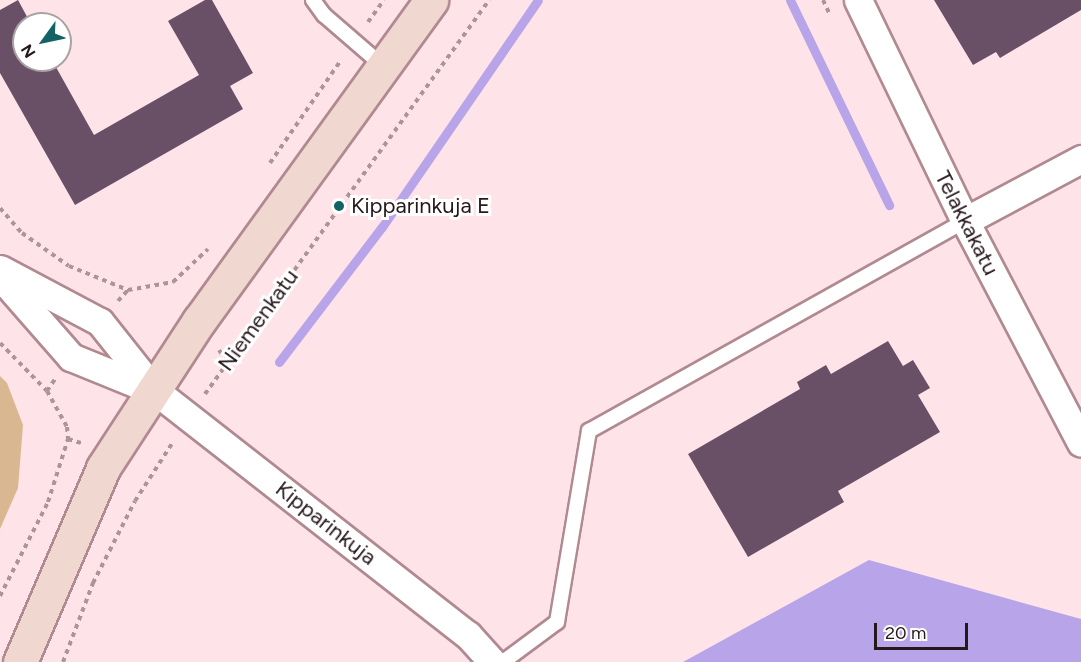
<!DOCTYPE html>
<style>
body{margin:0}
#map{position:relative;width:1081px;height:662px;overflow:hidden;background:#fee4e9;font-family:Figtree,sans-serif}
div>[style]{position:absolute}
.green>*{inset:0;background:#d9b790}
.water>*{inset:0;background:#b8a4e8}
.stream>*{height:9px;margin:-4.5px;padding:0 4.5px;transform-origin:4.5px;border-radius:4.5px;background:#b8a4e8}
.building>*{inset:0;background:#6a5067}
.path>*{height:4px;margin-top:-2px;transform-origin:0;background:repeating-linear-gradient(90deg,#ab9599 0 4.5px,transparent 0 9px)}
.roads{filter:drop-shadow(2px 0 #b08991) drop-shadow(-2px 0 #b08991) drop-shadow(0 2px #b08991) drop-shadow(0 -2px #b08991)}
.lane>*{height:14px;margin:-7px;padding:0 7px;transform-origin:7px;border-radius:7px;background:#fff}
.street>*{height:27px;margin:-13.5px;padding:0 13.5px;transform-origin:13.5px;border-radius:13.5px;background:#fff}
.secondary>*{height:33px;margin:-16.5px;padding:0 16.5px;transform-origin:16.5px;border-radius:16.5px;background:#f0d7cf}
.dots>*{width:16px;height:16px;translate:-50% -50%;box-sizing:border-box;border:3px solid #fff;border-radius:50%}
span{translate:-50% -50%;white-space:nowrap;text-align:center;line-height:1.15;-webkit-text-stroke:6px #fff;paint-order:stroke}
.poi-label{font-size:22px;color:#25171a}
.left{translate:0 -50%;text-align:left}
.street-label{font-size:22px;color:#25171a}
.north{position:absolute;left:12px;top:12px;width:60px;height:60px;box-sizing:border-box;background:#fff;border:2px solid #a8a2a3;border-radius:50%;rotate:237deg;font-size:16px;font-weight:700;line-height:24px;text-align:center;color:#25171a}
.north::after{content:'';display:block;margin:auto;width:21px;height:27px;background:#136365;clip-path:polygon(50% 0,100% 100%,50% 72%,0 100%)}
.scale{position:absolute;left:874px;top:623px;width:94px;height:27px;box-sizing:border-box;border:3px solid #25171a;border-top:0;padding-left:8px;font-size:18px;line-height:21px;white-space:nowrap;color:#25171a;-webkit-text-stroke:4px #fff;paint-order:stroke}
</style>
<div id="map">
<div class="green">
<i style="clip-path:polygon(0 376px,7px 383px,23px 425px,18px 488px,0 529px)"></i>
</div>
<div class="water">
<i style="clip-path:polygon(869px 560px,1081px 619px,1081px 662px,683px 662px)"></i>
</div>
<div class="stream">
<i style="left:790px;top:0;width:228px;rotate:64.2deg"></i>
<i style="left:279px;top:362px;width:170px;rotate:-52.7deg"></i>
<i style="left:382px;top:227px;width:275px;rotate:-55.5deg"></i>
</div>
<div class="building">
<i style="clip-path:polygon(18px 0,31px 24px,24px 24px,24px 60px,52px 60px,94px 135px,199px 75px,168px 21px,205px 0,212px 0,253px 73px,230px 86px,243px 109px,75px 205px,0 73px,0 10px)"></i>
<i style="clip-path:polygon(934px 0,1081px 0,1081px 10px,1000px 58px,996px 52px,973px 65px)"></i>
<i style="clip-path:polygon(888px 341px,903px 366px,913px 360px,930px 388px,918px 395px,940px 432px,838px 491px,844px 502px,748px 557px,688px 454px,800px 389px,797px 382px,826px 365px,831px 374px)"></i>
</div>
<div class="path">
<i style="left:823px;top:0;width:14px;rotate:65deg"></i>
<i style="left:368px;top:22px;width:27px;rotate:-54deg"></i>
<i style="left:270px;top:163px;width:125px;rotate:-55.4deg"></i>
<i style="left:0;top:208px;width:33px;rotate:49deg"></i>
<i style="left:22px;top:233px;width:57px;rotate:35.1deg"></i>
<i style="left:69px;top:266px;width:64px;rotate:22.1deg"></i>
<i style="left:128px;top:290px;width:46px;rotate:-10.1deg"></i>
<i style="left:173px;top:282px;width:48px;rotate:-43.3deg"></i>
<i style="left:118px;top:301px;width:15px;rotate:-48deg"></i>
<i style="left:0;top:343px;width:67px;rotate:45.6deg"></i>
<i style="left:47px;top:391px;width:41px;rotate:60.9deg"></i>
<i style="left:67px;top:427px;width:12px;rotate:85deg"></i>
<i style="left:68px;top:439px;width:14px;rotate:17deg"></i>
<i style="left:219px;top:350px;width:14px;rotate:56deg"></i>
<i style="left:47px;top:391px;width:14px;rotate:-56deg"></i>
<i style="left:205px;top:394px;width:486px;rotate:-54.2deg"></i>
<i style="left:0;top:596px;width:106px;rotate:-62.9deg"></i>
<i style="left:48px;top:502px;width:66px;rotate:-72.4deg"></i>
<i style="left:63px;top:662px;width:85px;rotate:-69.2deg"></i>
<i style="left:93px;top:583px;width:92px;rotate:-62.9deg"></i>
<i style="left:135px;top:501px;width:70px;rotate:-57.2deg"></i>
</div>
<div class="roads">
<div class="lane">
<i style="left:313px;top:0;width:19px;rotate:54deg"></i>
<i style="left:324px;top:15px;width:78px;rotate:40.8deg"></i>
<i style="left:503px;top:662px;width:67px;rotate:-36.5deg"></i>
<i style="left:557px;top:622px;width:194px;rotate:-80.5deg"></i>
<i style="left:589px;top:431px;width:431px;rotate:-29.2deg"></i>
</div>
<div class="street">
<i style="left:858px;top:0;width:246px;rotate:64.2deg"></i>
<i style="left:965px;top:221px;width:250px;rotate:62.4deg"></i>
<i style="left:965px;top:221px;width:132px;rotate:-28.1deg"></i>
<i style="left:0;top:269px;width:113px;rotate:27.9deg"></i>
<i style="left:100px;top:322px;width:87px;rotate:51.5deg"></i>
<i style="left:154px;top:390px;width:398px;rotate:38deg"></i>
<i style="left:468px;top:635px;width:36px;rotate:48deg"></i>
<i style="left:0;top:276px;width:108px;rotate:48.8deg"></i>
<i style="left:71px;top:357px;width:87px;rotate:22.2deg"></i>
</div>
<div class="secondary">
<i style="left:20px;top:662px;width:211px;rotate:-66.8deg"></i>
<i style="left:103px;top:468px;width:176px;rotate:-56.9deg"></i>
<i style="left:199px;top:321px;width:396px;rotate:-54.1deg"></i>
</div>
</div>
<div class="dots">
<i style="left:339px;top:206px;background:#136365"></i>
</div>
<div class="poi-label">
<span class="left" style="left:351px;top:206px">Kipparinkuja E</span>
</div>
<div class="street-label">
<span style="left:967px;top:223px;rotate:63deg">Telakkakatu</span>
<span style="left:258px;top:320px;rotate:-54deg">Niemenkatu</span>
<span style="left:326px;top:523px;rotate:38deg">Kipparinkuja</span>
</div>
<div class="north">N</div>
<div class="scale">20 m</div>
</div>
